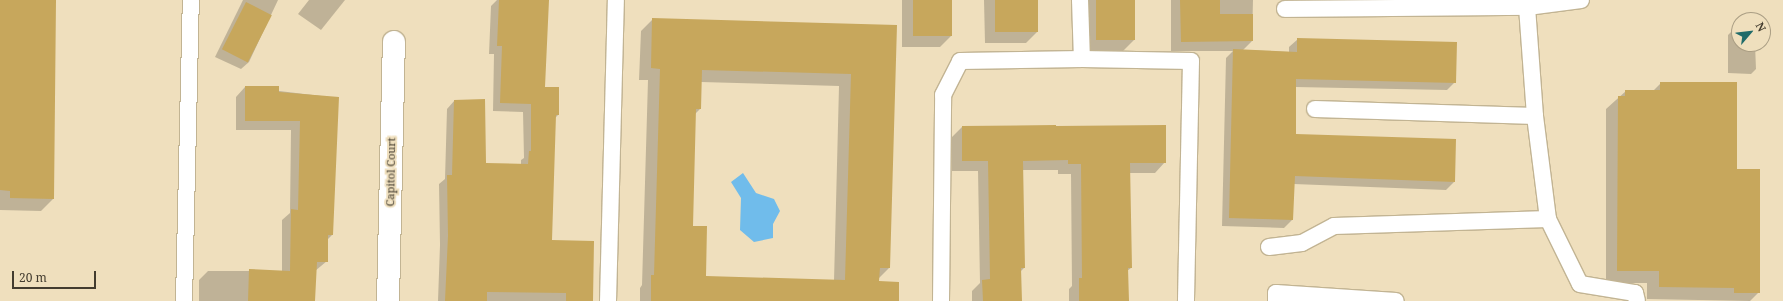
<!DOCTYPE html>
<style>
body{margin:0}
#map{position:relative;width:1783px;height:301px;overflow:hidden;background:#efdfbd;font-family:"Noto Serif",serif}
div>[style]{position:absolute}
.water>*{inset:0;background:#70bceb}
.shadow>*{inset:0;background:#0003}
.building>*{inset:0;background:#c7a75c;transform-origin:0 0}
.roads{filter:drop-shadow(1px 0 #c2b493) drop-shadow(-1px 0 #c2b493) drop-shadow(0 1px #c2b493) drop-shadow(0 -1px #c2b493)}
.lane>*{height:16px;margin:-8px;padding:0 8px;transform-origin:8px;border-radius:8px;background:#fff}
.street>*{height:22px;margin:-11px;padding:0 11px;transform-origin:11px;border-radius:11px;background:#fff}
span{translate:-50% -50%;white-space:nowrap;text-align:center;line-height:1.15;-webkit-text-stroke:4px #efdfbd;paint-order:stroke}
.street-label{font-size:11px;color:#433c2f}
.north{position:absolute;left:1731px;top:12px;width:40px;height:40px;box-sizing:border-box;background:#efdfbd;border:1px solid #aa9e84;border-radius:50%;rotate:62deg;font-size:11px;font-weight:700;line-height:16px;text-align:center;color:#433c2f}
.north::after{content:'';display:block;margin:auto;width:14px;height:18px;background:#206b69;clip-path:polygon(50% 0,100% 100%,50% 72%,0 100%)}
.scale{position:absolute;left:12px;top:271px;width:84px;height:18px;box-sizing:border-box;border:2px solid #433c2f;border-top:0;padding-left:5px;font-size:12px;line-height:14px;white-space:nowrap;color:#433c2f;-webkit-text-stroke:3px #efdfbd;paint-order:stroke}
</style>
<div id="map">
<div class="water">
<i style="clip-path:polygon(743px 173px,756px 193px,774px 199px,780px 211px,773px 224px,773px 238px,754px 242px,740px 230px,741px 198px,731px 182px)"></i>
</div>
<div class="shadow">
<i style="clip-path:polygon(0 0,55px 0,53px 199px,41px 211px,0 210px)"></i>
<i style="clip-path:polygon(243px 0,278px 0,249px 62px,241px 69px,215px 57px)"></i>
<i style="clip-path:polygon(309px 0,345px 0,321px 30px,298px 14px)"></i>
<i style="clip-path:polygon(497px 0,548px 0,544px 87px,558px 115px,555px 118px,551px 241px,592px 301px,438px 301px,440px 245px,439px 184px,445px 179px,447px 109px,455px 100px,485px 164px,521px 165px,521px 160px,524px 158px,523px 112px,493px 111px,494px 54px,489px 54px,491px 6px)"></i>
<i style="clip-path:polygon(902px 0,951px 0,951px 36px,940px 47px,902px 47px)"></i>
<i style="clip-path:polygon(984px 0,1037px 0,1037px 32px,1026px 43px,985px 43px)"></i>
<i style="clip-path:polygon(1085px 0,1134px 0,1134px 40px,1123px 51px,1086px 51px)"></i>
<i style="clip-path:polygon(1171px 0,1253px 0,1252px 41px,1243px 50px,1289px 52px,1289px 47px,1298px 39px,1455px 82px,1447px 90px,1295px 87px,1295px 134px,1454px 182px,1446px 190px,1294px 184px,1292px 220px,1284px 228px,1222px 226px,1226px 58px,1233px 51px,1171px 51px)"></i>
<i style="clip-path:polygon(evenodd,653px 19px,896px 26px,889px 268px,878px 279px,878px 301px,640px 301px,640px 288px,642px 285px,648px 80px,639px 80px,641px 31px,653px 19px,701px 82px,839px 86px,834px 281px,704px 277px,692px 227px,695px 114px,700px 109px,701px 82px)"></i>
<i style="clip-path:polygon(1733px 30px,1739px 30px,1739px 44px,1755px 44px,1756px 69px,1751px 74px,1728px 73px,1728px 35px)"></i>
<i style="clip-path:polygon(1661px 83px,1736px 170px,1759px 292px,1750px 301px,1647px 299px,1647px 283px,1606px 283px,1606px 109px,1626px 91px,1653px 91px)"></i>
<i style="clip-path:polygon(245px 87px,338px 98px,332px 235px,327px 240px,327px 261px,315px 271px,313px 301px,199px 301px,199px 280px,208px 271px,282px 271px,282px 220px,290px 213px,291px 130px,236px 130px,236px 97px)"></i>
<i style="clip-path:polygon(962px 127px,1165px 162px,1155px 173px,1129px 173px,1131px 268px,1127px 271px,1128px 301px,1069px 301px,1069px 289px,1072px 286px,1071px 174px,1058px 174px,1058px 170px,1022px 170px,1024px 268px,1020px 272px,1021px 301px,972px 301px,972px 291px,980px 283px,978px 171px,952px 171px,952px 137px)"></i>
</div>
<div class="building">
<i style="clip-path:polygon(0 0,56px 0,54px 199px,10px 198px,10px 191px,0 190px)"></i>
<i style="clip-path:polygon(499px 0,549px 0,545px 87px,559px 87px,559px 115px,556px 115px,552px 240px,594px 241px,593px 301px,566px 301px,566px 293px,487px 292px,487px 301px,445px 301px,448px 236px,447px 175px,452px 175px,454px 100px,485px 99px,486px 163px,528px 164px,529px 151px,531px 151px,531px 104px,500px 103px,502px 46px,497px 46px)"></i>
<i style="left:913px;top:0;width:39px;height:36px"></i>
<i style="left:995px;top:0;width:43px;height:32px"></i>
<i style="left:1096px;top:0;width:39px;height:40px"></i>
<i style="clip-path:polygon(1180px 0,1220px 0,1220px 14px,1253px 14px,1253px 41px,1181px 42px)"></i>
<i style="left:246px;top:2px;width:29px;height:53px;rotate:27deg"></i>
<i style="clip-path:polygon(evenodd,652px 18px,897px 25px,890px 268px,880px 268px,879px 281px,899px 282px,899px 301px,651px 301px,651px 275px,654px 275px,660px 69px,651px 68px,652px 18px,702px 70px,851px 74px,845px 280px,706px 276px,707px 226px,693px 226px,696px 109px,701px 109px,702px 70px)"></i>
<i style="clip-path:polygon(1297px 38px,1457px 42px,1456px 83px,1296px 79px,1296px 134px,1456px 139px,1455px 182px,1295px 176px,1293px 220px,1229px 218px,1233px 49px,1297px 52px)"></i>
<i style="clip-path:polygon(1660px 82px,1737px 82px,1737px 169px,1760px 169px,1760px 293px,1734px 293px,1734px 288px,1659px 287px,1659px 271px,1617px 271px,1618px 96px,1625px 96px,1625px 90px,1660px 90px)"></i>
<i style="clip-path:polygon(245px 86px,279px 86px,279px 92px,339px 97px,333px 235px,328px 235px,328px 262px,317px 262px,315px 301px,248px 301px,249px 269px,290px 271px,291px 209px,298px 210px,300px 121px,245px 121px)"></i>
<i style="clip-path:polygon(1056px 125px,1056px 126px,1166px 125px,1166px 163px,1130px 163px,1132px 268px,1128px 268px,1129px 301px,1079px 301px,1079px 278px,1082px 278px,1081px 164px,1068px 164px,1068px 160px,1023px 161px,1025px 268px,1021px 268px,1022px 301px,983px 301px,982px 280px,990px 279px,988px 161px,962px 161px,962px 126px)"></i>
</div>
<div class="roads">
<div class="lane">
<i style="left:1080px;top:0;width:59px;rotate:88.1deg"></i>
<i style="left:1581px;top:0;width:54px;rotate:172.6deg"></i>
<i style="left:1527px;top:7px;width:109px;rotate:85.8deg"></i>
<i style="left:1535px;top:116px;width:104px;rotate:82.8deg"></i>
<i style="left:1548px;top:219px;width:72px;rotate:63.8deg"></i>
<i style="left:1580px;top:284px;width:56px;rotate:9.3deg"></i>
<i style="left:1635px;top:293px;width:8px;rotate:76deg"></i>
<i style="left:1285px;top:9px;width:242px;rotate:-0.5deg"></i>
<i style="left:1315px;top:109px;width:220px;rotate:1.8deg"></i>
<i style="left:1269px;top:247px;width:33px;rotate:-7deg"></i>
<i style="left:1302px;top:243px;width:36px;rotate:-28deg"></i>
<i style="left:1334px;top:226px;width:214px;rotate:-1.9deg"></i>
<i style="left:184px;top:301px;width:301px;rotate:-88.7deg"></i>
<i style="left:608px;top:301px;width:301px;rotate:-88.5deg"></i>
<i style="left:941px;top:301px;width:206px;rotate:-89.4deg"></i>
<i style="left:943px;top:95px;width:38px;rotate:-63deg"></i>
<i style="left:960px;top:61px;width:122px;rotate:-0.9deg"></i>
<i style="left:1082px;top:59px;width:109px;rotate:1.1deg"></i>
<i style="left:1191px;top:61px;width:240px;rotate:91.2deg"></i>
<i style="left:1276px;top:301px;width:8px;rotate:-90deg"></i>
<i style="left:1276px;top:293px;width:120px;rotate:3.8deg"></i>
</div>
<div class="street">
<i style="left:388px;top:301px;width:259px;rotate:-88.7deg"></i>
</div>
</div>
<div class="street-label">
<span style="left:391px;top:172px;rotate:-89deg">Capitol Court</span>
</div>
<div class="north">N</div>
<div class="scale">20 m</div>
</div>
